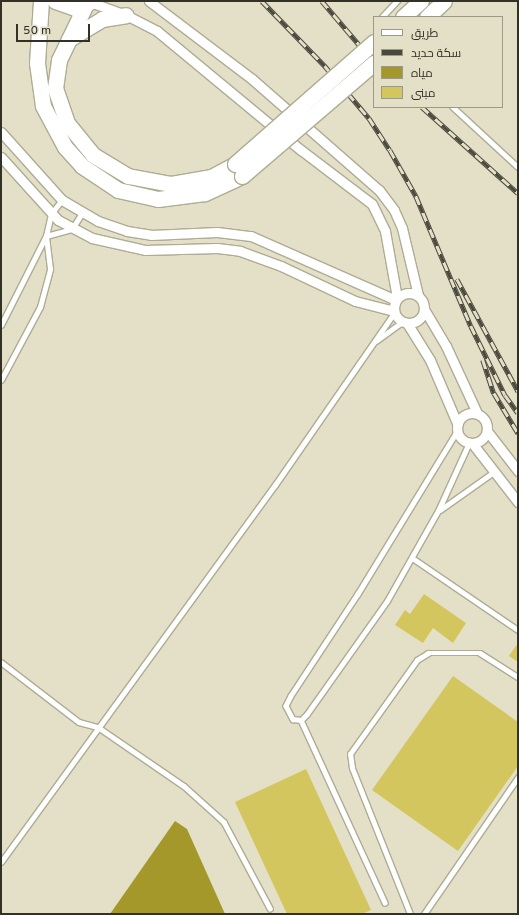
<!DOCTYPE html>
<meta charset="utf-8">
<style>
body{margin:0}
#map{position:relative;width:519px;height:915px;overflow:hidden;background:#e3e0c7;font-family:Overpass,Cairo,sans-serif}
div>[style]{position:absolute}
.water>*{inset:0;background:#a5982a}
.building>*{inset:0;background:#d3c65e}
.roads{filter:drop-shadow(1px 0 #aeac94) drop-shadow(-1px 0 #aeac94) drop-shadow(0 1px #aeac94) drop-shadow(0 -1px #aeac94)}
.lane>*{height:4.5px;margin:-2.25px;padding:0 2.25px;transform-origin:2.25px;border-radius:2.25px;background:#fff}
.street>*{height:9px;margin:-4.5px;padding:0 4.5px;transform-origin:4.5px;border-radius:4.5px;background:#fff}
.street>.ring{margin:-4.5px;padding:0;box-sizing:content-box;background:none;border:9px solid #fff;border-radius:50%}
.primary>*{height:15px;margin:-7.5px;padding:0 7.5px;transform-origin:7.5px;border-radius:7.5px;background:#fff}
.rail>*{height:4.5px;margin-top:-2.25px;transform-origin:0;background:repeating-linear-gradient(90deg,#e3e0c7 0 9px,#4a493d 0 18px);box-sizing:border-box;border-block:1px solid #4a493d}
.bridges{filter:drop-shadow(1px 0 #aeac94) drop-shadow(-1px 0 #aeac94) drop-shadow(0 1px #aeac94) drop-shadow(0 -1px #aeac94)}
.primary-bridge>*{height:15px;margin:-7.5px;padding:0 7.5px;transform-origin:7.5px;border-radius:7.5px;background:#fff}
span{translate:-50% -50%;white-space:nowrap;text-align:center;line-height:1.15;-webkit-text-stroke:3.5px #e3e0c7;paint-order:stroke}
.frame{position:absolute;inset:0;border:2px solid #323127;pointer-events:none}
.legend{position:absolute;left:373px;top:16px;width:130px;height:92px;box-sizing:border-box;background:#e3e0c7;border:1px solid #9c9a87;margin:0;padding:5px 7px;list-style:none;font-size:12px;color:#323127}
.legend li{display:flex;align-items:center;gap:8px;height:20px}
.legend b{width:20px;border:1px solid #9c9a87}
.scale{position:absolute;left:16px;top:24px;width:74px;height:18px;box-sizing:border-box;border:2px solid #323127;border-top:0;padding-left:5px;font-size:12px;line-height:14px;white-space:nowrap;color:#323127;-webkit-text-stroke:3px #e3e0c7;paint-order:stroke}
</style>
<div id="map">
<div class="water">
<i style="clip-path:polygon(175px 821px,187px 829px,225px 914px,110px 914px)"></i>
</div>
<div class="building">
<i style="clip-path:polygon(424px 594px,466px 623px,453px 643px,433px 628px,423px 643px,395px 625px,405px 610px,410px 614px)"></i>
<i style="clip-path:polygon(518px 643px,518px 662px,509px 656px)"></i>
<i style="clip-path:polygon(453px 676px,518px 722px,518px 766px,458px 851px,372px 790px)"></i>
<i style="clip-path:polygon(306px 769px,371px 910px,362px 914px,287px 914px,235px 802px)"></i>
</div>
<div class="roads">
<div class="lane">
<i style="left:382px;top:17px;width:22px;rotate:-47deg"></i>
<i style="left:453px;top:107px;width:88px;rotate:42.7deg"></i>
<i style="left:46px;top:236px;width:27px;rotate:-15deg"></i>
<i style="left:72px;top:229px;width:19px;rotate:-58deg"></i>
<i style="left:1px;top:325px;width:100px;rotate:-63.2deg"></i>
<i style="left:46px;top:236px;width:23px;rotate:-77deg"></i>
<i style="left:51px;top:214px;width:18px;rotate:-52deg"></i>
<i style="left:376px;top:341px;width:32px;rotate:-36deg"></i>
<i style="left:1px;top:380px;width:83px;rotate:-61.9deg"></i>
<i style="left:40px;top:307px;width:39px;rotate:-75deg"></i>
<i style="left:50px;top:269px;width:33px;rotate:-97deg"></i>
<i style="left:457px;top:432px;width:190px;rotate:121.4deg"></i>
<i style="left:358px;top:594px;width:122px;rotate:123.3deg"></i>
<i style="left:291px;top:696px;width:11px;rotate:117deg"></i>
<i style="left:286px;top:706px;width:15px;rotate:62deg"></i>
<i style="left:293px;top:719px;width:8px;rotate:7deg"></i>
<i style="left:301px;top:720px;width:8px;rotate:-45deg"></i>
<i style="left:307px;top:714px;width:138px;rotate:-54.7deg"></i>
<i style="left:387px;top:601px;width:103px;rotate:-60.5deg"></i>
<i style="left:438px;top:511px;width:75px;rotate:-65.5deg"></i>
<i style="left:440px;top:510px;width:67px;rotate:-35.3deg"></i>
<i style="left:414px;top:559px;width:126px;rotate:34.3deg"></i>
<i style="left:1px;top:662px;width:98px;rotate:37.6deg"></i>
<i style="left:79px;top:722px;width:20px;rotate:15deg"></i>
<i style="left:98px;top:727px;width:104px;rotate:34.5deg"></i>
<i style="left:184px;top:786px;width:54px;rotate:42deg"></i>
<i style="left:224px;top:822px;width:98px;rotate:61.9deg"></i>
<i style="left:301px;top:720px;width:201px;rotate:65.3deg"></i>
<i style="left:1px;top:862px;width:466px;rotate:-54deg"></i>
<i style="left:275px;top:485px;width:209px;rotate:-55.3deg"></i>
<i style="left:410px;top:914px;width:157px;rotate:-111.7deg"></i>
<i style="left:352px;top:768px;width:14px;rotate:-98deg"></i>
<i style="left:350px;top:754px;width:115px;rotate:-54.5deg"></i>
<i style="left:417px;top:660px;width:13px;rotate:-32deg"></i>
<i style="left:428px;top:653px;width:52px"></i>
<i style="left:480px;top:653px;width:45px;rotate:32.3deg"></i>
<i style="left:424px;top:914px;width:166px;rotate:-55.5deg"></i>
</div>
<div class="street">
<i style="left:149px;top:1px;width:129px;rotate:37.1deg"></i>
<i style="left:252px;top:79px;width:169px;rotate:41.2deg"></i>
<i style="left:379px;top:190px;width:25px;rotate:53deg"></i>
<i style="left:394px;top:210px;width:20px;rotate:66deg"></i>
<i style="left:402px;top:228px;width:69px;rotate:76.6deg"></i>
<i style="left:90px;top:2px;width:38px;rotate:20deg"></i>
<i style="left:126px;top:15px;width:35px;rotate:27deg"></i>
<i style="left:157px;top:31px;width:187px;rotate:39.6deg"></i>
<i style="left:301px;top:150px;width:89px;rotate:37.3deg"></i>
<i style="left:372px;top:204px;width:30px;rotate:64deg"></i>
<i style="left:385px;top:231px;width:68px;rotate:79.8deg"></i>
<i style="left:1px;top:132px;width:91px;rotate:48.1deg"></i>
<i style="left:62px;top:200px;width:42px;rotate:30.3deg"></i>
<i style="left:98px;top:221px;width:31px;rotate:19deg"></i>
<i style="left:127px;top:231px;width:24px;rotate:9deg"></i>
<i style="left:151px;top:235px;width:66px;rotate:-2.6deg"></i>
<i style="left:217px;top:232px;width:34px;rotate:7deg"></i>
<i style="left:251px;top:236px;width:158px;rotate:23.8deg"></i>
<i style="left:1px;top:157px;width:85px;rotate:47.9deg"></i>
<i style="left:58px;top:220px;width:38px;rotate:28deg"></i>
<i style="left:92px;top:238px;width:54px;rotate:12.8deg"></i>
<i style="left:145px;top:250px;width:72px;rotate:-1.6deg"></i>
<i style="left:217px;top:248px;width:23px;rotate:7deg"></i>
<i style="left:240px;top:251px;width:44px;rotate:20.1deg"></i>
<i style="left:281px;top:266px;width:82px;rotate:25.3deg"></i>
<i style="left:355px;top:301px;width:40px;rotate:14.4deg"></i>
<i class="ring" style="left:394px;top:293px;width:21px;height:21px"></i>
<i style="left:424px;top:309px;width:43px;rotate:59.3deg"></i>
<i style="left:446px;top:346px;width:74px;rotate:65.2deg"></i>
<i style="left:407px;top:323px;width:44px;rotate:58.1deg"></i>
<i style="left:430px;top:360px;width:69px;rotate:66.8deg"></i>
<i class="ring" style="left:457px;top:413px;width:21px;height:21px"></i>
<i style="left:487px;top:431px;width:51px;rotate:52.2deg"></i>
<i style="left:472px;top:443px;width:75px;rotate:52.1deg"></i>
</div>
<div class="primary">
<i style="left:41px;top:1px;width:62px;rotate:93.7deg"></i>
<i style="left:37px;top:63px;width:43px;rotate:82.1deg"></i>
<i style="left:43px;top:106px;width:47px;rotate:61.8deg"></i>
<i style="left:65px;top:147px;width:25px;rotate:48deg"></i>
<i style="left:82px;top:166px;width:43px;rotate:33.7deg"></i>
<i style="left:118px;top:190px;width:41px;rotate:12.7deg"></i>
<i style="left:158px;top:199px;width:47px;rotate:-7.3deg"></i>
<i style="left:205px;top:193px;width:41px;rotate:-24.7deg"></i>
<i style="left:55px;top:1px;width:21px;rotate:19deg"></i>
<i style="left:75px;top:8px;width:16px;rotate:-22deg"></i>
<i style="left:85px;top:6px;width:60px;rotate:115.7deg"></i>
<i style="left:59px;top:60px;width:28px;rotate:98deg"></i>
<i style="left:55px;top:88px;width:37px;rotate:71deg"></i>
<i style="left:67px;top:123px;width:41px;rotate:50.9deg"></i>
<i style="left:93px;top:155px;width:41px;rotate:31deg"></i>
<i style="left:128px;top:176px;width:44px;rotate:10.5deg"></i>
<i style="left:171px;top:184px;width:41px;rotate:-9.9deg"></i>
<i style="left:211px;top:177px;width:27px;rotate:-28deg"></i>
<i style="left:403px;top:17px;width:24px;rotate:-42deg"></i>
<i style="left:427px;top:17px;width:23px;rotate:-43deg"></i>
<i style="left:69px;top:39px;width:39px;rotate:-31deg"></i>
<i style="left:102px;top:19px;width:24px;rotate:-9deg"></i>
</div>
</div>
<div class="rail">
<i style="left:262px;top:1px;width:91px;rotate:45.9deg"></i>
<i style="left:325px;top:66px;width:68px;rotate:49.8deg"></i>
<i style="left:369px;top:118px;width:38px;rotate:57deg"></i>
<i style="left:390px;top:150px;width:53px;rotate:60.5deg"></i>
<i style="left:416px;top:196px;width:141px;rotate:67.1deg"></i>
<i style="left:471px;top:326px;width:77px;rotate:63.8deg"></i>
<i style="left:505px;top:395px;width:22px;rotate:54deg"></i>
<i style="left:322px;top:1px;width:80px;rotate:49.6deg"></i>
<i style="left:422px;top:107px;width:129px;rotate:41.9deg"></i>
<i style="left:457px;top:279px;width:128px;rotate:61.4deg"></i>
<i style="left:483px;top:360px;width:35px;rotate:72deg"></i>
<i style="left:494px;top:393px;width:47px;rotate:59deg"></i>
</div>
<div class="bridges">
<div class="primary-bridge">
<i style="left:235px;top:164px;width:185px;rotate:-41.3deg"></i>
<i style="left:242px;top:176px;width:174px;rotate:-40.6deg"></i>
</div>
</div>
<div class="frame"></div>
<ul class="legend">
<li><b style="height:5px;background:#fff"></b>طريق</li>
<li><b style="height:5px;background:#4a493d"></b>سكة حديد</li>
<li><b style="height:11px;background:#a5982a"></b>مياه</li>
<li><b style="height:11px;background:#d3c65e"></b>مبنى</li>
</ul>
<div class="scale">50 m</div>
</div>
